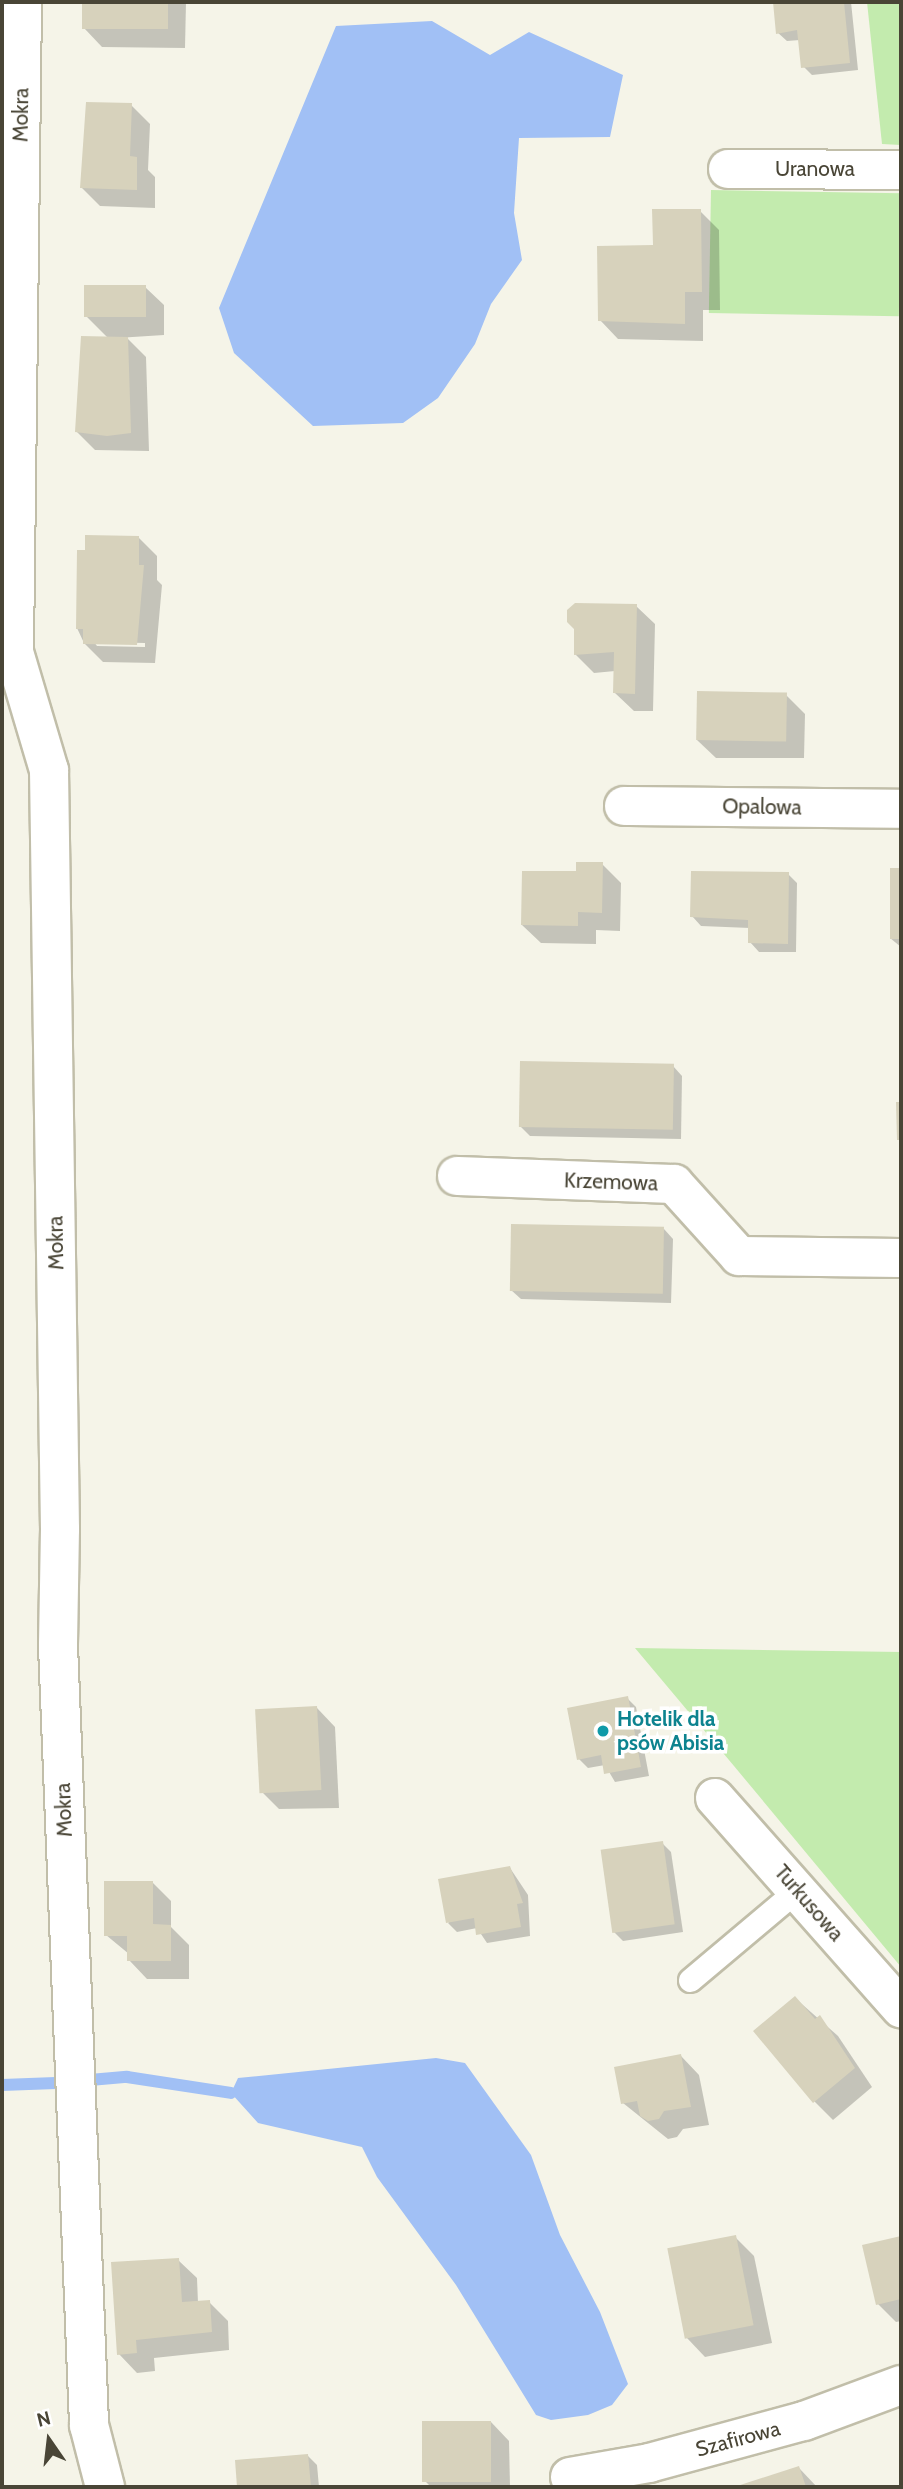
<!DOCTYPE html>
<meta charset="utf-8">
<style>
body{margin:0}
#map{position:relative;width:903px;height:2489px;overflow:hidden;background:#f5f4e8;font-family:Cabin,sans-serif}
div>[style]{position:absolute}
.green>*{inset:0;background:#c3ebae;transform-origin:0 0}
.water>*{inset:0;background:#a1c0f5}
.shadow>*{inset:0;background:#0003}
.stream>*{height:12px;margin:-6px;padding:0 6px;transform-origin:6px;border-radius:6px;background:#a1c0f5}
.building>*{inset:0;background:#d7d2bc;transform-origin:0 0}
.roads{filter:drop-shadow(2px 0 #c1bea9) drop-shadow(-2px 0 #c1bea9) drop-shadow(0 2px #c1bea9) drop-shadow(0 -2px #c1bea9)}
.service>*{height:23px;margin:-11.5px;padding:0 11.5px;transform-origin:11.5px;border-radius:11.5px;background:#fff}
.minor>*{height:38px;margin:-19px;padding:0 19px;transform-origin:19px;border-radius:19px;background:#fff}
.dots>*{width:19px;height:19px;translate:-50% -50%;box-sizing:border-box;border:4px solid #fff;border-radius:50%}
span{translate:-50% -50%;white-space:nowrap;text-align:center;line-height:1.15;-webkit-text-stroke:7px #fff;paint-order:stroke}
.street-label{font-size:21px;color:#494536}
.culture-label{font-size:21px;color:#0d838f;font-weight:700}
.left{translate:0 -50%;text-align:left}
.frame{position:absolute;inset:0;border:4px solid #494536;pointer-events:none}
.north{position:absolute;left:14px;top:2405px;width:70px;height:70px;-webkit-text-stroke:5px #fff;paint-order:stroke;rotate:346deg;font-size:19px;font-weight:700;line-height:28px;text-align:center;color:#494536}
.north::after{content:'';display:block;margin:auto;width:24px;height:32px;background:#494536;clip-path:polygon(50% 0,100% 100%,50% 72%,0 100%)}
</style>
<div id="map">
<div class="green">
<i style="clip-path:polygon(867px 2px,901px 2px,901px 145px,882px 144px)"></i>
<i style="left:711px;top:190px;width:190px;height:123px;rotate:1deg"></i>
<i style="clip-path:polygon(635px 1648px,901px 1652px,901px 1967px,734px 1766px)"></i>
</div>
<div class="water">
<i style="clip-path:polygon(432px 21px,490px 55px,529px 32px,623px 75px,610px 137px,519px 138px,514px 213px,522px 260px,491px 304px,475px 344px,438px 398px,403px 423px,313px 426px,234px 353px,219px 308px,336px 26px)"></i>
<i style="clip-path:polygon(436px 2058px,465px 2063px,531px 2155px,560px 2235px,600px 2312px,628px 2384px,612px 2405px,588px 2415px,551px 2420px,536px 2415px,456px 2285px,377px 2177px,362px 2147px,258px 2123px,231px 2093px,238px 2078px)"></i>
</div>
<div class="shadow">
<i style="clip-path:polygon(84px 2px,186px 2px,185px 48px,102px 47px,84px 28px)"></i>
<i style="clip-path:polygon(774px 2px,851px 2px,858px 70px,812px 75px,803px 66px,800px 40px,787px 41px,777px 32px)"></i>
<i style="clip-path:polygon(131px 105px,150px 124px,148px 170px,155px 177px,155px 208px,100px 206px,81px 187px)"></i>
<i style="clip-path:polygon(700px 211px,719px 230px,720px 310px,703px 310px,703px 341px,618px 339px,600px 320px,654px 247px)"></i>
<i style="clip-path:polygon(145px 287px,164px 305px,164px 335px,117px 338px,127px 338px,146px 357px,149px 451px,95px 450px,76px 431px,108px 338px,86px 316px)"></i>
<i style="clip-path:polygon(evenodd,138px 537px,157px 556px,157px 580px,162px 585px,155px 663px,103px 662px,84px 643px,77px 628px,86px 552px,138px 537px,94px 642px,145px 643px,145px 647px,97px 646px,94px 642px)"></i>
<i style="clip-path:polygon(636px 606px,655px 624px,653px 711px,634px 711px,615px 693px,615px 671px,594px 673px,575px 654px)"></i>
<i style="clip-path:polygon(786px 695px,805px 714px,804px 758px,716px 758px,697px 740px)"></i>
<i style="clip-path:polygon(602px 864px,621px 883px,620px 931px,596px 930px,596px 944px,541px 943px,522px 925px,578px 873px)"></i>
<i style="clip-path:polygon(892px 870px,901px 870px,901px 947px,890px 938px)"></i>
<i style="clip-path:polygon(788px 874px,797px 883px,796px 952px,759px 952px,750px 942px,750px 928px,701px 926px,692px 916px)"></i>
<i style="clip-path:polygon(673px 1066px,682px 1076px,681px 1139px,530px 1136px,521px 1127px)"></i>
<i style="clip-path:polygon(664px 1229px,673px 1239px,671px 1303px,521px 1299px,511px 1290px)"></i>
<i style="clip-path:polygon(627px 1698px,636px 1707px,649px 1776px,615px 1782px,605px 1765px,588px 1768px,579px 1759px)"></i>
<i style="clip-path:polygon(317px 1708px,335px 1727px,339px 1808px,279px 1809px,260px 1790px)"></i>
<i style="clip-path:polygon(662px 1843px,671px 1852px,683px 1932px,623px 1941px,614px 1932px)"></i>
<i style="clip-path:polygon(510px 1868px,528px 1895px,530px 1936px,487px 1943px,477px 1928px,457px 1932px,448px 1923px)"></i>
<i style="clip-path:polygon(153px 1883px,171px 1901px,171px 1927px,189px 1945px,189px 1979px,147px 1979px,129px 1960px,129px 1954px,106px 1935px)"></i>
<i style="clip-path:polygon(795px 1998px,838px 2036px,872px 2087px,833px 2120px,814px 2101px)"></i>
<i style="clip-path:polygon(681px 2056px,699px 2075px,709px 2125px,683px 2129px,677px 2137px,668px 2139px,623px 2103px)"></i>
<i style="clip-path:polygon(735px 2237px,754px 2256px,772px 2343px,705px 2357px,687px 2338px)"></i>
<i style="clip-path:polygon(901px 2238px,901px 2321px,896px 2322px,878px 2304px,864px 2246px)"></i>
<i style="clip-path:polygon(178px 2260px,197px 2278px,198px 2303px,209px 2302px,228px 2321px,229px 2350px,154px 2358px,155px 2371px,137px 2373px,119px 2354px)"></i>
<i style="clip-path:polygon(491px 2422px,509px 2441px,510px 2487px,431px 2487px,425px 2481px)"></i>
<i style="clip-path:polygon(308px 2456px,317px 2465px,319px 2487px,239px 2487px,237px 2461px)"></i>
<i style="clip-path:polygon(799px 2468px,817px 2487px,739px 2487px)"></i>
</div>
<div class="stream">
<i style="left:90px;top:2080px;width:37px;rotate:-5deg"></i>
<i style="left:127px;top:2077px;width:105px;rotate:8.7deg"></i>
<i style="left:2px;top:2085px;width:54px;rotate:-2.1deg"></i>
</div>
<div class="building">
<i style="left:82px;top:2px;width:86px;height:27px"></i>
<i style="clip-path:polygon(773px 2px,844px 2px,850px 63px,801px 68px,797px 30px,776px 34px)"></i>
<i style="clip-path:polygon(86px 102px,132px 103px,130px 156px,137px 157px,137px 190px,80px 188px)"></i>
<i style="clip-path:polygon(652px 209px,701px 209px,702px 292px,685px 292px,685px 324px,598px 321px,597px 246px,653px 245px)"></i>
<i style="left:84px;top:285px;width:62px;height:32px"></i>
<i style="clip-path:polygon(81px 336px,128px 337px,131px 433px,107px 436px,75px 432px)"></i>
<i style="clip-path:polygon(85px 535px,139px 536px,139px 565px,144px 565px,137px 645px,83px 644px,83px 629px,76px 629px,77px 550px,85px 550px)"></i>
<i style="clip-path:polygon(575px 603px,637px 604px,635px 694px,613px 693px,614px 652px,574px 655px,574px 629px,567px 622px,567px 610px)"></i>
<i style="left:697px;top:691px;width:90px;height:49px;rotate:1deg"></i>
<i style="clip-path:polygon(576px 862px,603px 862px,602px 913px,578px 912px,578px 926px,521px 925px,522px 871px,576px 871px)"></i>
<i style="left:890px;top:868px;width:11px;height:71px"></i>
<i style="clip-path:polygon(691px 871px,789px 872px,788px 944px,748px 943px,748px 920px,690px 917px)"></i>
<i style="left:520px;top:1061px;width:154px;height:66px;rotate:1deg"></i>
<i style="clip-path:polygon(896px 1102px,901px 1102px,901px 1140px,897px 1140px)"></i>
<i style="left:511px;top:1224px;width:153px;height:67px;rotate:1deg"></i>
<i style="clip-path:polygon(628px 1696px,641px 1767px,604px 1774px,601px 1755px,577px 1760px,567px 1708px)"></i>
<i style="left:317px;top:1706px;width:84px;height:62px;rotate:87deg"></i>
<i style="left:663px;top:1841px;width:84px;height:63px;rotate:82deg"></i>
<i style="clip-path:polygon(510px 1866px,523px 1903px,517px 1904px,521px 1927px,476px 1935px,474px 1918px,446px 1923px,438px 1879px)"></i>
<i style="clip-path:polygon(104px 1881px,153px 1881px,153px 1924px,171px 1925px,171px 1961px,127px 1961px,127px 1936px,104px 1936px)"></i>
<i style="clip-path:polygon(795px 1996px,815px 2019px,820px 2015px,855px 2068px,813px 2103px,753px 2031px)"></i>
<i style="clip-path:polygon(681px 2054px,691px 2107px,664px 2111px,659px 2119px,648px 2121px,640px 2116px,637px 2101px,621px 2104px,614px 2067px)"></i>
<i style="left:736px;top:2235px;width:92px;height:70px;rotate:79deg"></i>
<i style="clip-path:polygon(901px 2236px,901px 2299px,876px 2305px,862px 2245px)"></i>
<i style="clip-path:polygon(179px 2258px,182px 2302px,210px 2300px,212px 2332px,136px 2340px,137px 2353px,117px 2355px,111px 2262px)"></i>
<i style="left:422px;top:2421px;width:69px;height:61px"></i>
<i style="clip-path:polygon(308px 2454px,311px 2487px,237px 2487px,235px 2460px)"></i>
<i style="clip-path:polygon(799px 2466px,806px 2487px,734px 2487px)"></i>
</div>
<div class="roads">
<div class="service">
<i style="left:690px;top:1980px;width:141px;rotate:-40.1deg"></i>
</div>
<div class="minor">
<i style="left:22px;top:2px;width:650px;rotate:90.71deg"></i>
<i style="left:14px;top:652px;width:123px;rotate:73.5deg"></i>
<i style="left:49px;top:770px;width:759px;rotate:89.17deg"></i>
<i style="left:60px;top:1529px;width:116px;rotate:91deg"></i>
<i style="left:58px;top:1645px;width:781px;rotate:87.72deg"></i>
<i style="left:89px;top:2425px;width:64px;rotate:75.5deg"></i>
<i style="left:728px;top:169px;width:173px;rotate:0.3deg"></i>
<i style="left:624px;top:806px;width:277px;rotate:0.6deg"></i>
<i style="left:457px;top:1176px;width:217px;rotate:2.1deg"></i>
<i style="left:674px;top:1184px;width:97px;rotate:47.9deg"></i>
<i style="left:739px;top:1256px;width:162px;rotate:0.7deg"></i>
<i style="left:715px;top:1798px;width:281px;rotate:48.5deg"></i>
<i style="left:570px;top:2477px;width:80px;rotate:-10deg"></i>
<i style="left:649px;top:2463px;width:161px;rotate:-15.2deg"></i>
<i style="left:804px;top:2421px;width:103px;rotate:-20.4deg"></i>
</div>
</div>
<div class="dots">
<i style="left:603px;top:1731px;background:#0f9aa8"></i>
</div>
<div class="street-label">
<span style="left:21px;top:115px;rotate:-89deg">Mokra</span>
<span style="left:815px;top:169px">Uranowa</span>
<span style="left:762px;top:807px;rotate:1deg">Opalowa</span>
<span style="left:611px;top:1182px;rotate:2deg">Krzemowa</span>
<span style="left:56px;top:1243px;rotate:-91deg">Mokra</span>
<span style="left:64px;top:1810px;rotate:-92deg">Mokra</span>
<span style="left:809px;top:1903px;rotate:49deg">Turkusowa</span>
<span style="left:738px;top:2439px;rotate:-15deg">Szafirowa</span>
</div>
<div class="culture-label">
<span class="left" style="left:617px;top:1731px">Hotelik dla<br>psów Abisia</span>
</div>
<div class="frame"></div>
<div class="north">N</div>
</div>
